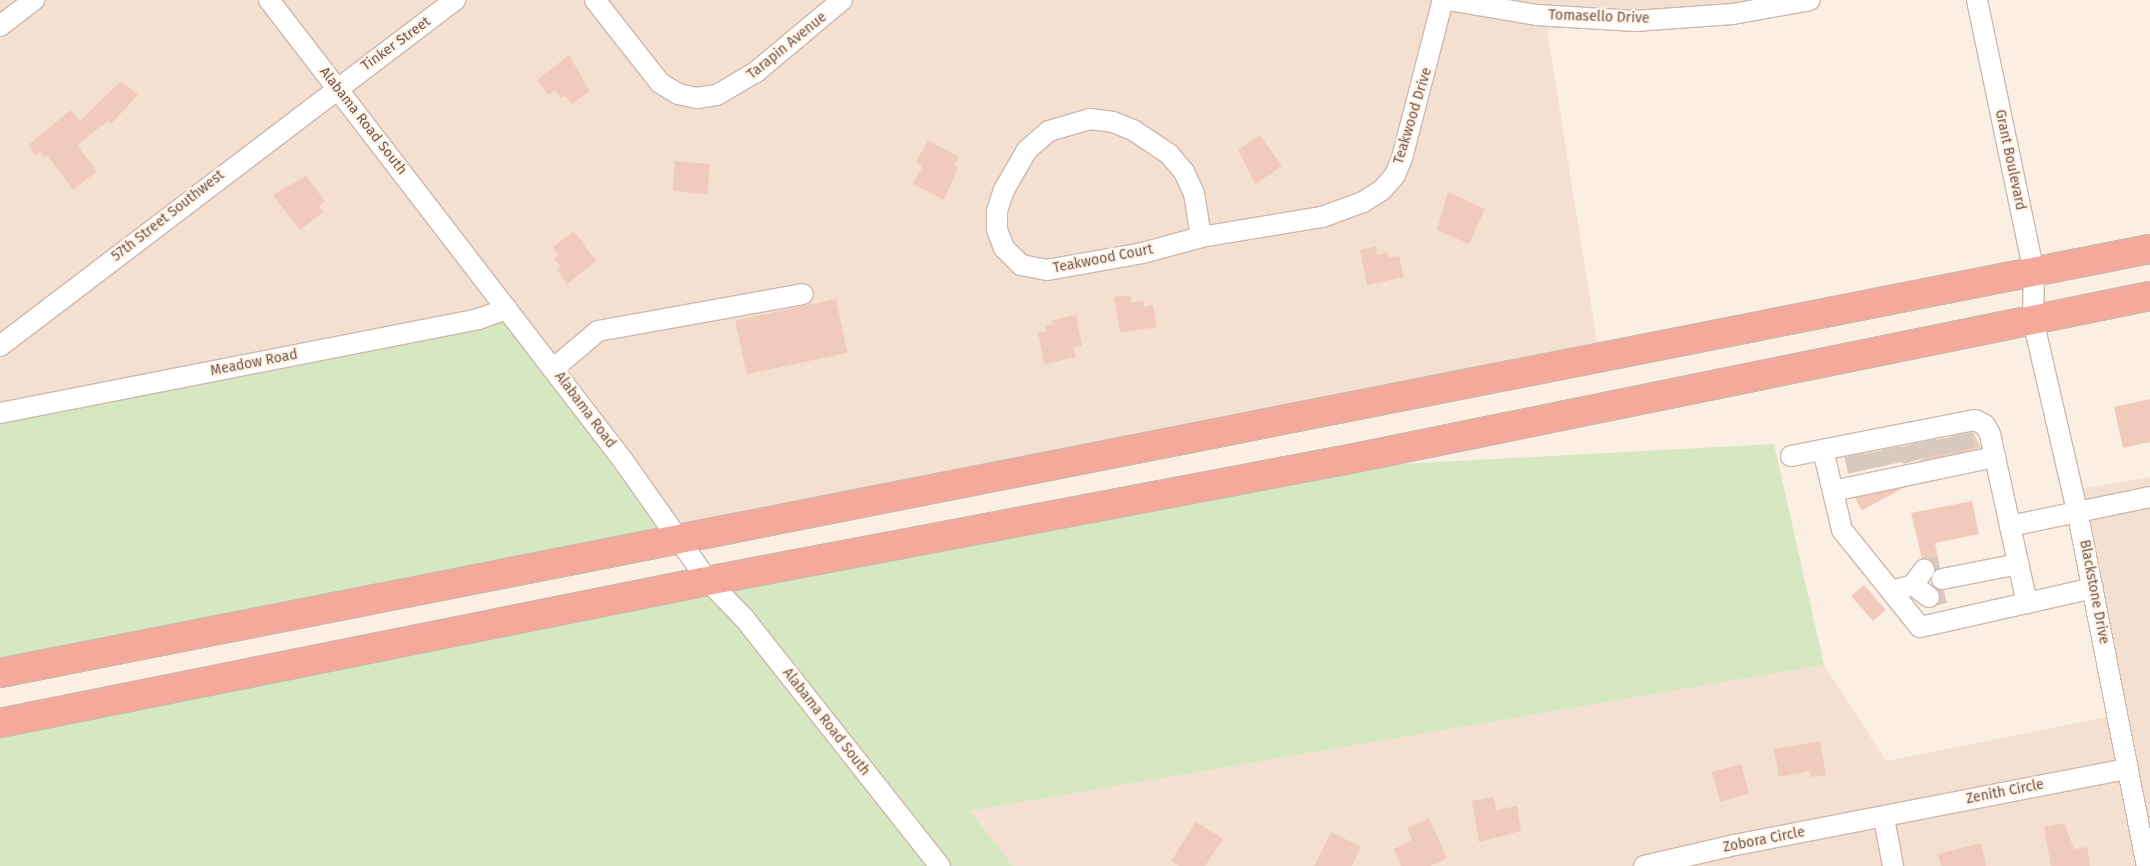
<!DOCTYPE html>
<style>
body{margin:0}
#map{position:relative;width:2150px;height:866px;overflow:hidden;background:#fbefe3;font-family:"Fira Sans",sans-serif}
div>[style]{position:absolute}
.residential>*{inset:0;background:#f3e0d1}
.green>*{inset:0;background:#d5e8c2}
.building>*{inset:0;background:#f0cbbb;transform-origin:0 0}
.minor-tunnel>*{height:20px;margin-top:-10px;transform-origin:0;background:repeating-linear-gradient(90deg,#d9c8bd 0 20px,transparent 0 30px)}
.roads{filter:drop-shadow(1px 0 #ceb8ad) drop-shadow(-1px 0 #ceb8ad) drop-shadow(0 1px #ceb8ad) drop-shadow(0 -1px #ceb8ad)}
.minor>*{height:20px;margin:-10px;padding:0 10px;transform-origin:10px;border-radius:10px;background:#fff}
.highway>*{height:28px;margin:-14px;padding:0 14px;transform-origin:14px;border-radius:14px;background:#f4a99b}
span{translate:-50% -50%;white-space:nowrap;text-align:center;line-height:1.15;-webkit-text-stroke:4.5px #fff4e8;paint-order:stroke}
.street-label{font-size:14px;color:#72544a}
</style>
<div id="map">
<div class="residential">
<i style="clip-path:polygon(0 0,257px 0,492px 304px,0 419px)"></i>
<i style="clip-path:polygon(280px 0,1780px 0,1547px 30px,1598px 348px,682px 529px)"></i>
<i style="clip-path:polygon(2150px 477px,2150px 866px,1013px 866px,970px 811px,1824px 665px,1886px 761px,2121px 714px,2075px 490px)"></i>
</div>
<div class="green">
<i style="clip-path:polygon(492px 304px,663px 533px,0 663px,0 419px)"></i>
<i style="clip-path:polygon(1774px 444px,1824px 665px,970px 811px,1013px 866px,0 866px,0 733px,704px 591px,1363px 466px)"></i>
</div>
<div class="building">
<i style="clip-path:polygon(569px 55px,590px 91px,572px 104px,565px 95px,561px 98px,555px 90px,548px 95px,537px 80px)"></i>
<i style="clip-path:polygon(121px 81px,138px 95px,111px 124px,108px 121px,77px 145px,97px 171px,73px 190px,47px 155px,44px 157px,40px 152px,36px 155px,28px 145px,71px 110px,80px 121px)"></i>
<i style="clip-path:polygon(1260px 135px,1282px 166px,1255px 184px,1238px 150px)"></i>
<i style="clip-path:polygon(928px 140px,959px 157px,954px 166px,958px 168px,944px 200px,913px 184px,923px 166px,916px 162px)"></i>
<i style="left:675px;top:161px;width:35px;height:30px;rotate:5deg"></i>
<i style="clip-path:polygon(306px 176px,325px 201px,319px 206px,323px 212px,300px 230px,273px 195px)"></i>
<i style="clip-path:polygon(1448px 192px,1485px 209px,1469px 244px,1437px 230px)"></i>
<i style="clip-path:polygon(574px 231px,596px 261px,567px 284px,557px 270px,561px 267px,554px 258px,559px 255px,553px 247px)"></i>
<i style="clip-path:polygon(1376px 246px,1377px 255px,1388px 252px,1389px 258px,1399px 256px,1404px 277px,1367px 285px,1360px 250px)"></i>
<i style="clip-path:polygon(1130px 295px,1132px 303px,1143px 301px,1144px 307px,1153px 305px,1157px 327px,1120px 333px,1114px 297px)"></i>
<i style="left:836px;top:299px;width:55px;height:103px;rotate:78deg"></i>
<i style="clip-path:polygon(1076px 315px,1082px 346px,1074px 347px,1076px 357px,1044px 364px,1038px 332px,1046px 331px,1045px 326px,1053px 324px,1052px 320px)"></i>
<i style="clip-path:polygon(2150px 399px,2150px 442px,2123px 448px,2114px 407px)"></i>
<i style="left:1973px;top:432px;width:17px;height:135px;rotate:62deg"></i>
<i style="clip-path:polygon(1972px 501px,1979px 534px,1935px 543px,1940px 567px,1936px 569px,1931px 561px,1922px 559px,1911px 513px)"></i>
<i style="left:1864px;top:585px;width:33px;height:17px;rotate:49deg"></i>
<i style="clip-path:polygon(1820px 741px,1826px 775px,1811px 777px,1810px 771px,1779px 777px,1774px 749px)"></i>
<i style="left:1741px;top:764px;width:31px;height:30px;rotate:75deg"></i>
<i style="clip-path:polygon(1494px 797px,1496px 810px,1517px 806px,1521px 831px,1479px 842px,1472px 801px)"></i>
<i style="clip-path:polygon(1429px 818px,1447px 858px,1430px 866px,1401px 866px,1394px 849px,1412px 840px,1407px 828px)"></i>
<i style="clip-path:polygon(1196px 822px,1223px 839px,1205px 866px,1179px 866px,1171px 861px)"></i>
<i style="clip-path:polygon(2064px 823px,2074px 849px,2087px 847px,2090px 866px,2051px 866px,2044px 827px)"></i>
<i style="clip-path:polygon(1331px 832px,1361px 847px,1352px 866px,1314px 866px)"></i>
<i style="clip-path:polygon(1981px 843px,1986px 866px,1941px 866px,1938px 854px)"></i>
</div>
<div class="minor-tunnel">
<i style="left:1962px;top:434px;width:16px;rotate:79deg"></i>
<i style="left:1945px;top:438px;width:16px;rotate:79deg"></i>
<i style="left:1926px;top:441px;width:16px;rotate:76deg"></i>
<i style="left:1908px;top:445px;width:17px;rotate:73deg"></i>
<i style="left:1891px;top:448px;width:16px;rotate:79deg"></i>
<i style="left:1873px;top:452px;width:16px;rotate:79deg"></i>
<i style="left:1854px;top:455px;width:17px;rotate:77deg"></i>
<i style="left:1924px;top:570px;width:16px;rotate:-14deg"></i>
<i style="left:1929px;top:597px;width:16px;rotate:-14deg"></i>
</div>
<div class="roads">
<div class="minor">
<i style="left:269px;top:0;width:579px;rotate:52.44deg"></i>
<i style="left:622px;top:459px;width:149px;rotate:54.8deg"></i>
<i style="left:708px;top:581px;width:52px;rotate:45.8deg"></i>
<i style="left:744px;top:618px;width:316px;rotate:51.7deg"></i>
<i style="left:595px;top:0;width:105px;rotate:51.9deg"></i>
<i style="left:660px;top:83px;width:21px;rotate:31deg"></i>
<i style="left:678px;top:94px;width:19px;rotate:12deg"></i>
<i style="left:697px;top:98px;width:20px;rotate:-9deg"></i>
<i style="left:717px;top:95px;width:45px;rotate:-30.5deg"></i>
<i style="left:756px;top:72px;width:112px;rotate:-39.9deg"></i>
<i style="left:1448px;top:0;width:90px;rotate:9.6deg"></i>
<i style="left:1537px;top:15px;width:98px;rotate:3.5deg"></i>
<i style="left:1635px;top:21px;width:98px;rotate:-4.1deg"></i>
<i style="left:1733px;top:14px;width:78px;rotate:-10.3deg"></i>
<i style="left:1977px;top:0;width:278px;rotate:78.2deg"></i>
<i style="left:2034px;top:272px;width:48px;rotate:91.2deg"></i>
<i style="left:2033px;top:320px;width:195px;rotate:77deg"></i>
<i style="left:2077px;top:510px;width:363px;rotate:78.9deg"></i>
<i style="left:0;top:26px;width:43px;rotate:-37.4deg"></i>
<i style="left:1090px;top:119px;width:23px;rotate:7deg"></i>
<i style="left:1113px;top:122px;width:22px;rotate:22deg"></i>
<i style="left:1133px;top:130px;width:43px;rotate:33.7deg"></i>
<i style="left:1169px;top:154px;width:23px;rotate:50deg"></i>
<i style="left:1184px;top:172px;width:23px;rotate:65deg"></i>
<i style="left:1194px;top:193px;width:45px;rotate:81deg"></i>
<i style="left:1201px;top:237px;width:60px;rotate:164.6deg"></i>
<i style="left:1143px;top:253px;width:97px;rotate:170deg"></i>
<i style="left:1047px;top:270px;width:26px;rotate:-169deg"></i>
<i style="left:1021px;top:265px;width:24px;rotate:-135deg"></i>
<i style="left:1004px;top:248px;width:19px;rotate:-111deg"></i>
<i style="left:997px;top:230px;width:19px;rotate:-90deg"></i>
<i style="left:997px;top:211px;width:22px;rotate:-72deg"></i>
<i style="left:1004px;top:190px;width:46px;rotate:-60.1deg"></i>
<i style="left:1027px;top:150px;width:29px;rotate:-41deg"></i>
<i style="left:1049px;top:131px;width:43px;rotate:-16.3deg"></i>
<i style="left:1201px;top:237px;width:123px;rotate:-9.4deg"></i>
<i style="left:1322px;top:217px;width:44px;rotate:-20.1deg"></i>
<i style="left:1363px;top:202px;width:22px;rotate:-32deg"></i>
<i style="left:1382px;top:190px;width:20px;rotate:-49deg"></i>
<i style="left:1395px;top:175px;width:18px;rotate:-68deg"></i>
<i style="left:1402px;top:158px;width:163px;rotate:-75.5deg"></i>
<i style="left:0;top:346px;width:572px;rotate:-37.25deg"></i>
<i style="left:553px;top:369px;width:59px;rotate:-40.2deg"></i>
<i style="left:598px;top:331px;width:208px;rotate:-10.2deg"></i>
<i style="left:0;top:413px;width:487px;rotate:-11.1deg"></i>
<i style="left:478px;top:319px;width:31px;rotate:-19deg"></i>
<i style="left:1823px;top:450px;width:82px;rotate:76.6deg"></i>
<i style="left:1842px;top:530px;width:124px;rotate:51.2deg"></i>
<i style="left:1920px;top:627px;width:177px;rotate:-12.7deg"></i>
<i style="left:1791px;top:456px;width:187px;rotate:-11.1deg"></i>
<i style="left:1975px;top:420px;width:11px;rotate:27deg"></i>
<i style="left:1985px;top:425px;width:10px;rotate:61deg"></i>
<i style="left:1990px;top:434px;width:94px;rotate:77.7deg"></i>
<i style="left:2010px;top:526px;width:143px;rotate:-11.7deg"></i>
<i style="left:1833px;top:491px;width:166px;rotate:-11.9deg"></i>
<i style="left:2010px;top:526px;width:79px;rotate:77.6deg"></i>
<i style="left:1942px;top:579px;width:78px;rotate:-11deg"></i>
<i style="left:1913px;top:585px;width:20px;rotate:37deg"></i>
<i style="left:1891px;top:591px;width:23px;rotate:-15deg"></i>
<i style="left:1913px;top:585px;width:19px;rotate:-54deg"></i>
<i style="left:1884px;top:818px;width:49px;rotate:79.4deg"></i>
<i style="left:1644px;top:866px;width:93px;rotate:-13deg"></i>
<i style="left:1735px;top:845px;width:399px;rotate:-11deg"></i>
</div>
<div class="highway">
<i style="left:0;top:673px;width:2191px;rotate:-11.16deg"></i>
<i style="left:0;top:723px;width:716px;rotate:-11.36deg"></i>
<i style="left:702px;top:582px;width:670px;rotate:-10.76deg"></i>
<i style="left:1360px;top:457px;width:806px;rotate:-11.52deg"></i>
</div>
</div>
<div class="street-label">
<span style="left:1599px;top:17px;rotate:2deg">Tomasello Drive</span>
<span style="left:396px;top:44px;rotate:-36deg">Tinker Street</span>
<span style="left:787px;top:46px;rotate:-39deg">Tarapin Avenue</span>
<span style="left:1413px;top:116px;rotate:-73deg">Teakwood Drive</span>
<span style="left:363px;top:121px;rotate:52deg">Alabama Road South</span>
<span style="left:2010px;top:160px;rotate:78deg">Grant Boulevard</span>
<span style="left:168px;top:216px;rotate:-38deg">57th Street Southwest</span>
<span style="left:1103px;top:259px;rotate:-11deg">Teakwood Court</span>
<span style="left:254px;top:363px;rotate:-11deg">Meadow Road</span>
<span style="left:585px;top:410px;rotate:53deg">Alabama Road</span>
<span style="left:2094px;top:592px;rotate:79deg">Blackstone Drive</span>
<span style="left:826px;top:722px;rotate:52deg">Alabama Road South</span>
<span style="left:2005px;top:792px;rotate:-11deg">Zenith Circle</span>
<span style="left:1764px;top:840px;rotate:-11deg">Zobora Circle</span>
</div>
</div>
